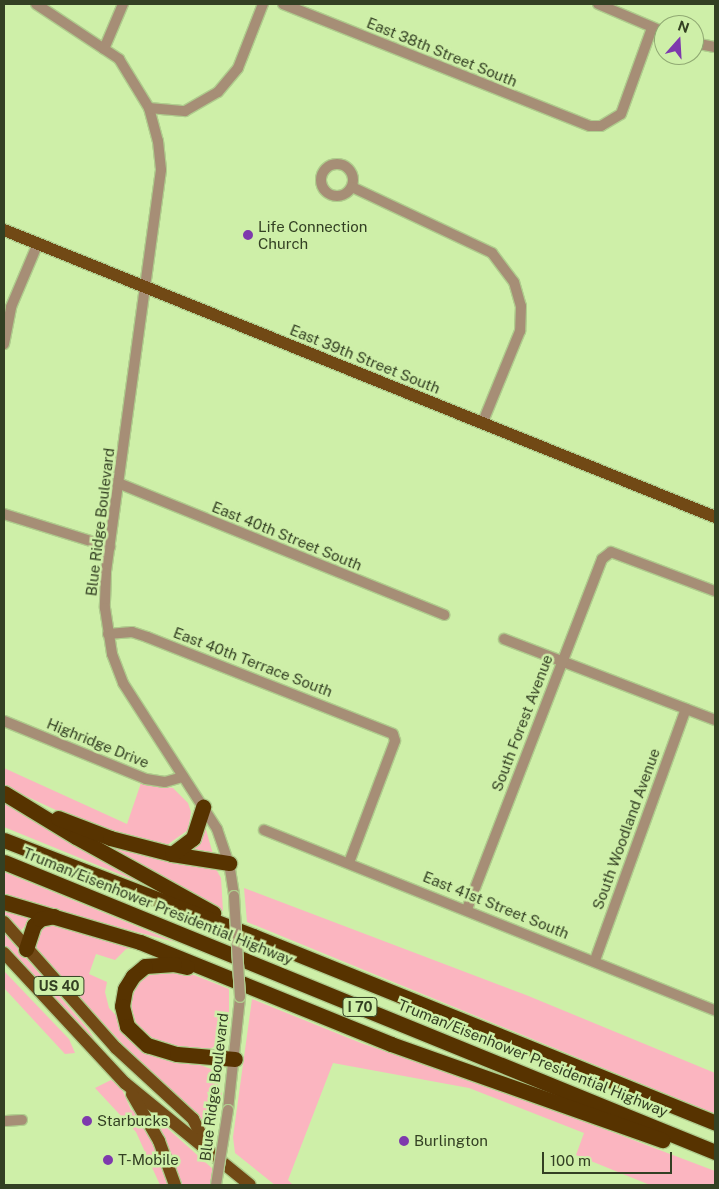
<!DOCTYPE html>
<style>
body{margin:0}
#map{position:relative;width:719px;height:1189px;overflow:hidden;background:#ceefa8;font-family:"Public Sans",sans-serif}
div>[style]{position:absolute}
.green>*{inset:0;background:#fbb5c0}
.roads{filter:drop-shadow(1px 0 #afcc8d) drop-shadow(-1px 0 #afcc8d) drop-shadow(0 1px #afcc8d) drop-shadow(0 -1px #afcc8d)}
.minor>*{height:10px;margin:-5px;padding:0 5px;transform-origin:5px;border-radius:5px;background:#a68e76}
.minor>.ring{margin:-5px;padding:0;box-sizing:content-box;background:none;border:10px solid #a68e76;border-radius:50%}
.major>*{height:12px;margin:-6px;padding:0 6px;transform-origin:6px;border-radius:6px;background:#714915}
.highway>*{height:15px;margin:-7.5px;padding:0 7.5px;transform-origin:7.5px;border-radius:7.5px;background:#573300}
.bridges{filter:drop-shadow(1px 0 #afcc8d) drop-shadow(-1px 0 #afcc8d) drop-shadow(0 1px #afcc8d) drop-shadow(0 -1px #afcc8d)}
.minor-bridge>*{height:10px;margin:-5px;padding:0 5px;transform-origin:5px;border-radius:5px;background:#a68e76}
.dots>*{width:14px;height:14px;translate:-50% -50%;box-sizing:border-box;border:2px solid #ceefa8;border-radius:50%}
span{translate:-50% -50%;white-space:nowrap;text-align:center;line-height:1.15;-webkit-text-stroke:5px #ceefa8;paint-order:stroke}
.shield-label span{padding:1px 4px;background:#ceefa8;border:1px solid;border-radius:4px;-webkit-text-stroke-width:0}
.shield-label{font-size:14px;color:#334023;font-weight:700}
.street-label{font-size:15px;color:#334023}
.poi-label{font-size:15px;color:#334023}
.left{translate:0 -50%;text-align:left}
.frame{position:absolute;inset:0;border:5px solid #334023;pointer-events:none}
.north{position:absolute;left:654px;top:15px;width:50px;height:50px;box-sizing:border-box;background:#ceefa8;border:1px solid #90a973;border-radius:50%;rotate:19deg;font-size:14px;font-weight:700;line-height:20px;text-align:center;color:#334023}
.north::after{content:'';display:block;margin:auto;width:18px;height:22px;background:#7e39ad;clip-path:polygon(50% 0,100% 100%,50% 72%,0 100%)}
.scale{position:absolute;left:542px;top:1152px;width:130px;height:22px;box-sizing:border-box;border:2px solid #334023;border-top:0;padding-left:6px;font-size:15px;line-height:18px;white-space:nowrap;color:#334023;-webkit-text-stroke:4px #ceefa8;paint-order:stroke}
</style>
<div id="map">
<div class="green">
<i style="clip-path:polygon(4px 768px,127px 824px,141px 783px,173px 788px,188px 803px,191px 812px,188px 830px,167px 845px,86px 824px,4px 786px)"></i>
<i style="clip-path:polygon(4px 803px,147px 882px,146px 885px,4px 827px)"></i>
<i style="clip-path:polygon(204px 823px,213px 854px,184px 850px)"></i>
<i style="clip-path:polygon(95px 838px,216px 869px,221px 878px,223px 911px,105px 848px)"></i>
<i style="clip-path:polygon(4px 872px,175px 942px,4px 897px)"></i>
<i style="clip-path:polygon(244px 888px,526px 995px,715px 1073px,715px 1114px,247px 922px)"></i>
<i style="clip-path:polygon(4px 905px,35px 914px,18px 934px,4px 915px)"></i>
<i style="clip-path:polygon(51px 923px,140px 947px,126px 949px,115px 960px,96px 954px,89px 974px,107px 982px,105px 992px,109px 1008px,142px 1043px,211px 1069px,222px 1094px,202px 1123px,130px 1052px,35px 949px,35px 930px)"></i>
<i style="clip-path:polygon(4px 933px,88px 1029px,97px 1044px,4px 948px)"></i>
<i style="clip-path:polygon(4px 971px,69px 1039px,75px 1053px,65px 1054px,4px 988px)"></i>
<i style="clip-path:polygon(166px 971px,194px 975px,229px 989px,229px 1028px,224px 1041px,208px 1050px,177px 1047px,154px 1039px,137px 1026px,130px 1003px,133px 987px,152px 973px)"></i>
<i style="clip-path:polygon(252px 999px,361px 1043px,538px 1104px,715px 1171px,715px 1185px,650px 1185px,576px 1155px,584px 1133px,469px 1088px,333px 1063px,288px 1180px,293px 1185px,275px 1185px,235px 1153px,233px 1137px)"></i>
<i style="clip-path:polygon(111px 1080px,121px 1087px,131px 1110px,135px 1111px,160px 1154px,171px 1185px,160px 1185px,136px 1132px,95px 1088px)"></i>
<i style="clip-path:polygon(147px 1110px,214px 1170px,210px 1185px,180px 1185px)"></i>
</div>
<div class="roads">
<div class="minor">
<i style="left:36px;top:4px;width:100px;rotate:33.5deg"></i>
<i style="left:119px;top:59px;width:57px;rotate:58.5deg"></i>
<i style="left:149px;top:108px;width:34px;rotate:75deg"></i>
<i style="left:158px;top:141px;width:29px;rotate:84deg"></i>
<i style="left:161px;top:170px;width:407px;rotate:97.8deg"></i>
<i style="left:106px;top:573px;width:35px;rotate:92deg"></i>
<i style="left:105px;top:608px;width:47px;rotate:81.3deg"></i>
<i style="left:112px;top:654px;width:31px;rotate:69deg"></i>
<i style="left:123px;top:683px;width:174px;rotate:57.2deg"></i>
<i style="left:217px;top:829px;width:36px;rotate:71deg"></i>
<i style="left:229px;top:863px;width:33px;rotate:81deg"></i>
<i style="left:283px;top:4px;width:330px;rotate:21.7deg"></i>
<i style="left:590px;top:126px;width:11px"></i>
<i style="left:601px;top:126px;width:23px;rotate:-31deg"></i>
<i style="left:621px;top:114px;width:91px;rotate:-70.2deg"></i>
<i style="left:598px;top:4px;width:72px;rotate:23deg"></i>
<i style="left:694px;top:43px;width:21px;rotate:11deg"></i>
<i style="left:104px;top:49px;width:49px;rotate:-67.1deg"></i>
<i style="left:149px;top:108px;width:36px;rotate:5deg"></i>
<i style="left:185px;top:111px;width:38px;rotate:-30deg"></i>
<i style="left:218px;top:92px;width:31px;rotate:-50deg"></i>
<i style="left:238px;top:68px;width:69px;rotate:-68.7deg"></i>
<i class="ring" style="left:321px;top:164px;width:22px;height:22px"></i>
<i style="left:352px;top:187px;width:155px;rotate:25.2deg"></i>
<i style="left:492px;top:253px;width:36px;rotate:53deg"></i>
<i style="left:514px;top:282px;width:25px;rotate:74deg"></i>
<i style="left:521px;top:306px;width:25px;rotate:92deg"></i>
<i style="left:520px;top:331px;width:100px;rotate:112.2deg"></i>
<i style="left:4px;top:344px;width:38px;rotate:-79deg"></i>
<i style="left:11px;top:307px;width:69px;rotate:-67.1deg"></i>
<i style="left:118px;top:483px;width:352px;rotate:22deg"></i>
<i style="left:4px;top:514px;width:111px;rotate:17.3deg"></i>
<i style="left:108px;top:634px;width:24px;rotate:-5deg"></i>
<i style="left:132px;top:632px;width:16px;rotate:18deg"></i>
<i style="left:147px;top:637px;width:264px;rotate:21.5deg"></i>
<i style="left:393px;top:734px;width:7px;rotate:74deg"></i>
<i style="left:395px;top:741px;width:130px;rotate:110.7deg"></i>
<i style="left:504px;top:639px;width:226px;rotate:21deg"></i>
<i style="left:4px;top:721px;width:153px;rotate:22.2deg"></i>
<i style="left:146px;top:779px;width:19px;rotate:9deg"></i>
<i style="left:165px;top:782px;width:19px;rotate:-16deg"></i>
<i style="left:264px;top:830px;width:486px;rotate:21.8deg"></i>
<i style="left:467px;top:909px;width:375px;rotate:-68.9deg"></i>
<i style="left:602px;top:559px;width:11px;rotate:-38deg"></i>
<i style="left:611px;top:552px;width:111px;rotate:20.6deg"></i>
<i style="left:595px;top:960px;width:267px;rotate:-70.1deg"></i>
<i style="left:228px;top:1110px;width:114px;rotate:-83.9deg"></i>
<i style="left:6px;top:1121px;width:16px;rotate:-4deg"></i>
</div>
<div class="major">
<i style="left:4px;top:230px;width:767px;rotate:21.98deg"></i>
<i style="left:4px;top:922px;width:169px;rotate:48.4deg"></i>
<i style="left:116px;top:1048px;width:105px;rotate:42.7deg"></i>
<i style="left:193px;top:1119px;width:31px;rotate:63deg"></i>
<i style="left:4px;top:953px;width:178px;rotate:47.1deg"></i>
<i style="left:125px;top:1083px;width:161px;rotate:39.2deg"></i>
<i style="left:132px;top:1094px;width:54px;rotate:60.1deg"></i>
<i style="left:159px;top:1141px;width:47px;rotate:70deg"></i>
</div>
<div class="highway">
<i style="left:4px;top:793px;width:84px;rotate:31.4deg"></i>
<i style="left:76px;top:837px;width:157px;rotate:29deg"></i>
<i style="left:58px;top:818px;width:56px;rotate:21deg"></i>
<i style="left:110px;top:838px;width:64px;rotate:14.5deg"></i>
<i style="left:172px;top:854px;width:58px;rotate:9deg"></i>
<i style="left:4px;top:840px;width:267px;rotate:21.1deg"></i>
<i style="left:253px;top:936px;width:498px;rotate:22deg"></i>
<i style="left:172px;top:854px;width:26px;rotate:-37deg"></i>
<i style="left:193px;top:838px;width:33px;rotate:-72deg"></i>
<i style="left:4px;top:862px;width:768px;rotate:22.19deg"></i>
<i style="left:4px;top:902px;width:142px;rotate:16.4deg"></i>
<i style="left:140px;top:942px;width:271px;rotate:22.1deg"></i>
<i style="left:391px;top:1044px;width:288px;rotate:19.5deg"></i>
<i style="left:26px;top:949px;width:25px;rotate:-72deg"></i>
<i style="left:34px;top:925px;width:8px;rotate:-45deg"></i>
<i style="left:40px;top:919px;width:14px;rotate:-12deg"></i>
<i style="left:187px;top:967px;width:13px;rotate:-167deg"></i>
<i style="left:174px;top:964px;width:29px;rotate:176deg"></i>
<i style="left:145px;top:966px;width:16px;rotate:140deg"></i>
<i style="left:133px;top:976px;width:15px;rotate:122deg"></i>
<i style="left:125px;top:989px;width:17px;rotate:100deg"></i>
<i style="left:122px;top:1006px;width:21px;rotate:76deg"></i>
<i style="left:127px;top:1026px;width:28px;rotate:44deg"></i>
<i style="left:147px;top:1045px;width:31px;rotate:17deg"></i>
<i style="left:177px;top:1054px;width:58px;rotate:4.9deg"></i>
</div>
</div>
<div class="bridges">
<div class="minor-bridge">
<i style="left:234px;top:896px;width:101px;rotate:86.6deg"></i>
<i style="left:216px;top:1185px;width:76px;rotate:-80.9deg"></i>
</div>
</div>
<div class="dots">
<i style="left:248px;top:235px;background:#7e39ad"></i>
<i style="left:87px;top:1121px;background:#7e39ad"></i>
<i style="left:404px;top:1141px;background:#7e39ad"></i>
<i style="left:108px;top:1160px;background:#7e39ad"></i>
</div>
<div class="shield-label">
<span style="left:59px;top:986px">US 40</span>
<span style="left:360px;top:1007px">I 70</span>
</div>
<div class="street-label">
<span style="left:442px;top:52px;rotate:22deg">East 38th Street South</span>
<span style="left:365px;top:359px;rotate:22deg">East 39th Street South</span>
<span style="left:100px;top:522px;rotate:-83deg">Blue Ridge Boulevard</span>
<span style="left:287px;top:536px;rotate:22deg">East 40th Street South</span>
<span style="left:253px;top:662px;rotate:21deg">East 40th Terrace South</span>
<span style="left:522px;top:723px;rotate:-69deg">South Forest Avenue</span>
<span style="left:98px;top:743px;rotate:22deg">Highridge Drive</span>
<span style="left:626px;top:829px;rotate:-70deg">South Woodland Avenue</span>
<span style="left:496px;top:905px;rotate:22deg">East 41st Street South</span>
<span style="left:158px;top:906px;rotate:22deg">Truman/Eisenhower Presidential Highway</span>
<span style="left:533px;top:1058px;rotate:22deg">Truman/Eisenhower Presidential Highway</span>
<span style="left:214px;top:1087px;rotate:-83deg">Blue Ridge Boulevard</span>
</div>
<div class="poi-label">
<span class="left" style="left:258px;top:235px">Life Connection<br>Church</span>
<span class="left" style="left:97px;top:1121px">Starbucks</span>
<span class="left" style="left:414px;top:1141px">Burlington</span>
<span class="left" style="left:118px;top:1160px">T-Mobile</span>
</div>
<div class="frame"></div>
<div class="north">N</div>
<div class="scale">100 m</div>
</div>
